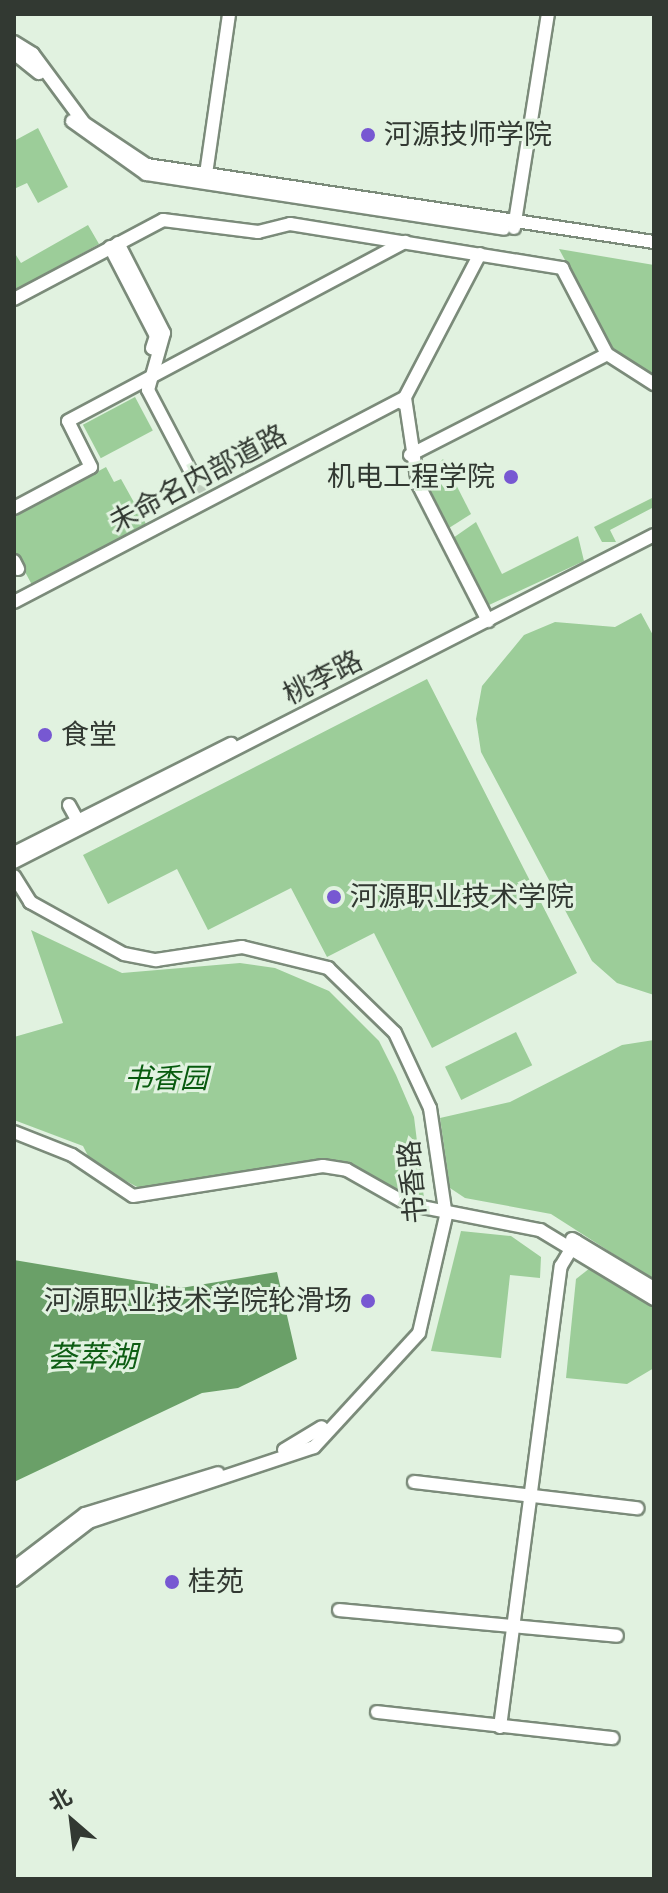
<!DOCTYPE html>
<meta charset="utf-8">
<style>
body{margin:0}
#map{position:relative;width:668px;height:1893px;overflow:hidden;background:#e1f2e0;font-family:"Zilla Slab","Noto Sans SC",serif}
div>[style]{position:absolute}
.green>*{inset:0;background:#9ccd99;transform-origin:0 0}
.water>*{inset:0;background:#6aa068}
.street-tunnel>*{height:12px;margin-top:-6px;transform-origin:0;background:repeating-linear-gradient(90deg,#becdbd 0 12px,transparent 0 18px)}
.roads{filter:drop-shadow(2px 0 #7b8b7a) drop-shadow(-2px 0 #7b8b7a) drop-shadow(0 2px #7b8b7a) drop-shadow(0 -2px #7b8b7a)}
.street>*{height:12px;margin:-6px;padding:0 6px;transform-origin:6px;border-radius:6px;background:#fff}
.dots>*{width:22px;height:22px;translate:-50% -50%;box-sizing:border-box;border:4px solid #e1f2e0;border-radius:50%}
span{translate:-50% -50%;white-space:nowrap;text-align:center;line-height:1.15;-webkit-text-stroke:6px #e1f2e0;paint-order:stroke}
.poi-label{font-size:28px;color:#323932}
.left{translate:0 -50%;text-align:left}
.right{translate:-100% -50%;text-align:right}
.street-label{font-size:28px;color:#323932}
.park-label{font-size:28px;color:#075a0e;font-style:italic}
.water-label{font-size:30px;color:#0d5d13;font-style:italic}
.frame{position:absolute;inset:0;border:16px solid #323932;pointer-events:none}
.north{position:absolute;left:32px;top:1781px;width:80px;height:80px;-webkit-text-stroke:6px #e1f2e0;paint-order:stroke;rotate:332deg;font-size:22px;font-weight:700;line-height:32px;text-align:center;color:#323932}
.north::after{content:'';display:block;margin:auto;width:28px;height:36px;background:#323932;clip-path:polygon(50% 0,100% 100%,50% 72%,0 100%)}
</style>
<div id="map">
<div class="green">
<i style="clip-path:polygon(38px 128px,68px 187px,38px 203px,27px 183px,14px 189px,14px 141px)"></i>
<i style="clip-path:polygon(88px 225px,99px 244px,14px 291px,14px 252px,21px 263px)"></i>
<i style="clip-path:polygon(559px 249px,654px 265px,654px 376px,618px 358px)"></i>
<i style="left:135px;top:397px;width:38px;height:59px;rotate:62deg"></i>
<i style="clip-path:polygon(443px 459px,471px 514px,449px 528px,425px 479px)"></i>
<i style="clip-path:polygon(106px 467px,114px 482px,121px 479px,146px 524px,32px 585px,14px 551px,14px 517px)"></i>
<i style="clip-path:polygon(654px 497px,654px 507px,610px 530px,616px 542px,602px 542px,594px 527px)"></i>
<i style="clip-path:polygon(476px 522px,502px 574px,578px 536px,584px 561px,489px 605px,453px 538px)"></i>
<i style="clip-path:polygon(641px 613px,654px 637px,654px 995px,617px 983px,592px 961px,481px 752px,476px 719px,482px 686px,524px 635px,555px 622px,615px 627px)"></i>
<i style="clip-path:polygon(427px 679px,577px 973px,432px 1048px,374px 933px,327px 957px,291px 888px,208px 930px,177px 869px,108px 904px,83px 855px)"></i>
<i style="clip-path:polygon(31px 930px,122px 973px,240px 963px,275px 968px,329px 991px,379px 1041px,396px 1075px,414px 1117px,424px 1198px,390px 1191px,350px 1164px,325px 1159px,139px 1188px,91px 1162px,83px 1146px,14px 1120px,14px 1037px,63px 1023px)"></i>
<i style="left:516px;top:1032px;width:37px;height:79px;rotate:64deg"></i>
<i style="clip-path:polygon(654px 1040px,654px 1280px,551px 1214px,465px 1198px,450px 1188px,440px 1118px,510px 1102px,622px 1045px)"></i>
<i style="clip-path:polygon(461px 1231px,511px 1236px,541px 1257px,540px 1278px,510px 1275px,501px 1358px,431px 1351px)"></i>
<i style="clip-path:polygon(590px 1268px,654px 1306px,654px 1368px,627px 1384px,566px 1378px,576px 1279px)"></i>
</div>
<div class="water">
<i style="clip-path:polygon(14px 1260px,181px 1288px,277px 1272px,297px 1359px,238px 1388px,202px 1393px,14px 1482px)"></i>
</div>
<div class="street-tunnel">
<i style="left:190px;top:470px;width:25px;rotate:63deg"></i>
</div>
<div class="roads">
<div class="street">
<i style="left:14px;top:42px;width:22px;rotate:32deg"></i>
<i style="left:33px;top:54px;width:86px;rotate:53.5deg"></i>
<i style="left:84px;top:123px;width:76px;rotate:33.7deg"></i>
<i style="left:147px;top:165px;width:513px;rotate:8.64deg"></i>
<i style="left:14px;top:53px;width:32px;rotate:39deg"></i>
<i style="left:72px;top:121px;width:91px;rotate:35.6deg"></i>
<i style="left:146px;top:174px;width:362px;rotate:8.7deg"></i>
<i style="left:205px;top:181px;width:169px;rotate:-81.8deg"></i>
<i style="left:514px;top:228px;width:217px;rotate:-81deg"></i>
<i style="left:118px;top:243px;width:101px;rotate:62.9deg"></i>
<i style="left:164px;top:333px;width:59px;rotate:105.7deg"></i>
<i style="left:148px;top:390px;width:90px;rotate:62.3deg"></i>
<i style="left:110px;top:247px;width:100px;rotate:62.7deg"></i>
<i style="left:156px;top:336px;width:13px;rotate:108deg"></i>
<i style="left:14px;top:299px;width:169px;rotate:-27.9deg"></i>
<i style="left:163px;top:220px;width:96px;rotate:7.2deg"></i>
<i style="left:258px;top:232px;width:33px;rotate:-14deg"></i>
<i style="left:290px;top:224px;width:276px;rotate:9.2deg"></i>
<i style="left:562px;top:268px;width:97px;rotate:62.4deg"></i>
<i style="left:607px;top:354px;width:56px;rotate:32.6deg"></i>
<i style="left:402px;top:403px;width:168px;rotate:-62.4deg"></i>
<i style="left:410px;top:455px;width:221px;rotate:-27.1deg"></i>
<i style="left:14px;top:508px;width:87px;rotate:-28deg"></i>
<i style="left:91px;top:467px;width:51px;rotate:-116.6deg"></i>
<i style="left:68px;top:421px;width:382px;rotate:-28deg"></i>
<i style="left:14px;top:561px;width:9px;rotate:63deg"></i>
<i style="left:14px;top:602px;width:441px;rotate:-27.6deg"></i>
<i style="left:405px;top:398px;width:87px;rotate:81.4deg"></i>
<i style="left:418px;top:484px;width:154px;rotate:62.9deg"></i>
<i style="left:69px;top:805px;width:25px;rotate:61deg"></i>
<i style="left:14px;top:853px;width:243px;rotate:-26.7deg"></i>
<i style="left:14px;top:862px;width:719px;rotate:-27.06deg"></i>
<i style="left:14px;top:876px;width:31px;rotate:58deg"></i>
<i style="left:30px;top:902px;width:107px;rotate:29deg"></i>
<i style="left:124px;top:954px;width:33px;rotate:11deg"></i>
<i style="left:156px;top:960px;width:87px;rotate:-8.6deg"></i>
<i style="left:242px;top:947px;width:89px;rotate:13.7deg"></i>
<i style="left:328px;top:968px;width:93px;rotate:44.1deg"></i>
<i style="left:395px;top:1033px;width:83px;rotate:65deg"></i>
<i style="left:430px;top:1108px;width:109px;rotate:81.6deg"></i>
<i style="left:446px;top:1216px;width:120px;rotate:103deg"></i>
<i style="left:419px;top:1333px;width:155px;rotate:132.6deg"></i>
<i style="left:314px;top:1447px;width:237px;rotate:161.6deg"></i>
<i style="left:89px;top:1522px;width:95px;rotate:142.3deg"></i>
<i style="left:14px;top:1132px;width:62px;rotate:21.6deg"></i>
<i style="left:72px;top:1155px;width:73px;rotate:33.9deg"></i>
<i style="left:133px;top:1196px;width:192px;rotate:-9deg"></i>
<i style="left:323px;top:1166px;width:24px;rotate:9deg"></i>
<i style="left:347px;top:1170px;width:69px;rotate:29.5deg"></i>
<i style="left:407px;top:1204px;width:136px;rotate:11.1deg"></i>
<i style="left:540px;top:1230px;width:133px;rotate:31.2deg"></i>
<i style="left:572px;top:1239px;width:96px;rotate:30.9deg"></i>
<i style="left:284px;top:1450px;width:44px;rotate:-31.2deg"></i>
<i style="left:414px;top:1482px;width:225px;rotate:6.7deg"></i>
<i style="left:14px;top:1568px;width:89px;rotate:-37.3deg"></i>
<i style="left:85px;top:1514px;width:139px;rotate:-17.1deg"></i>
<i style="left:339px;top:1610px;width:279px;rotate:5.3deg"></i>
<i style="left:377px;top:1712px;width:237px;rotate:6.3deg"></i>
<i style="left:500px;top:1727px;width:465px;rotate:-82.5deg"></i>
<i style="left:561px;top:1266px;width:29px;rotate:-59deg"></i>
</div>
</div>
<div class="dots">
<i style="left:368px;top:135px;background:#7758d2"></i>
<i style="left:511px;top:477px;background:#7758d2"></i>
<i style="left:45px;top:735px;background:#7758d2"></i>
<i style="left:334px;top:897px;background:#7758d2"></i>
<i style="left:368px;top:1301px;background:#7758d2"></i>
<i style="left:172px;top:1582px;background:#7758d2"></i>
</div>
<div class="poi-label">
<span class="left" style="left:384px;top:135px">河源技师学院</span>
<span class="right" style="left:495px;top:477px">机电工程学院</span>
<span class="left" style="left:61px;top:735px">食堂</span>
<span class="left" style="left:350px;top:897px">河源职业技术学院</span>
<span class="right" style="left:352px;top:1301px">河源职业技术学院轮滑场</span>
<span class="left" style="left:188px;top:1582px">桂苑</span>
</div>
<div class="street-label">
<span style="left:198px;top:479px;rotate:-28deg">未命名内部道路</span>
<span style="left:323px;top:678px;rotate:-27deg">桃李路</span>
<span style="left:413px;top:1182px;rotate:-95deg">书香路</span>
</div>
<div class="park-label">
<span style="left:166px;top:1079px">书香园</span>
</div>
<div class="water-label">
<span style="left:92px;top:1357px">荟萃湖</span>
</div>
<div class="frame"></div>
<div class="north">北</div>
</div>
